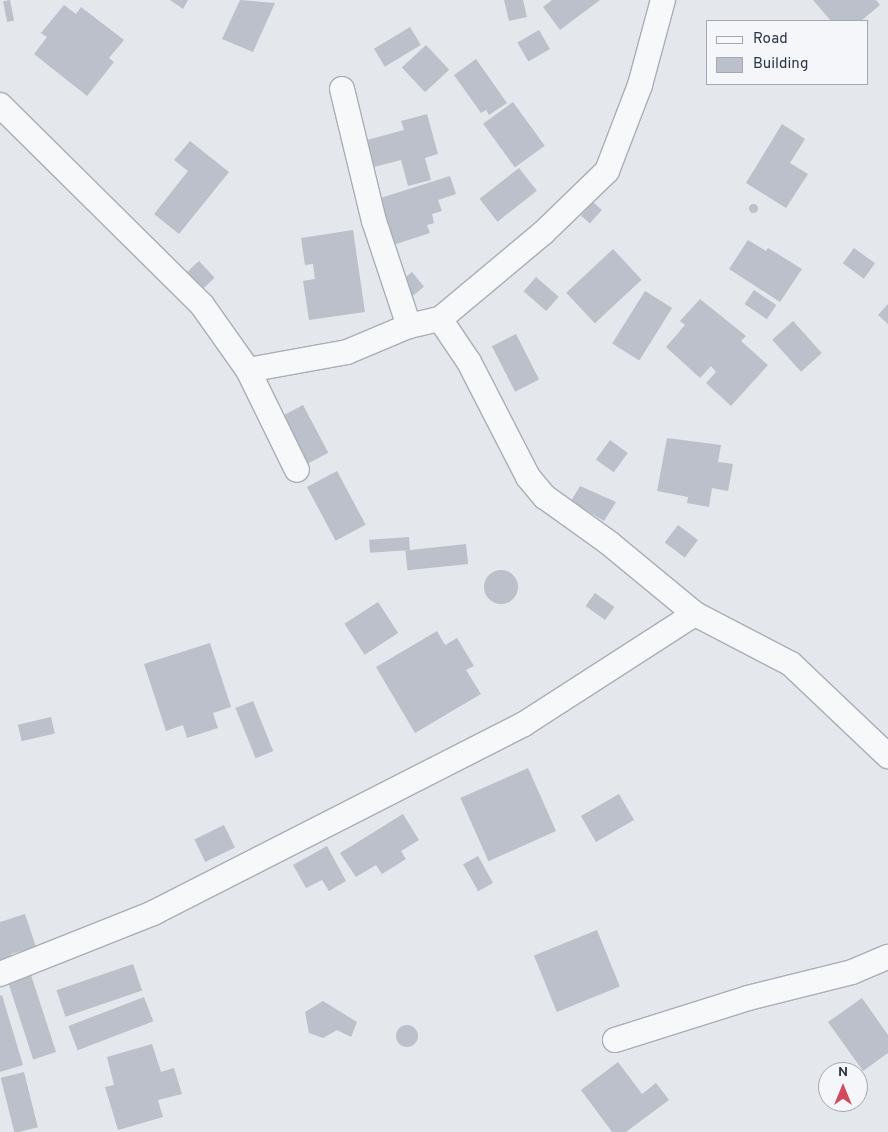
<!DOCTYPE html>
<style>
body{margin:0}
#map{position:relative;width:888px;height:1132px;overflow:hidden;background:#e4e7ec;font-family:Overpass,sans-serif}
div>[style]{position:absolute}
.building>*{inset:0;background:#bbc0ca;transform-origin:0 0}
.round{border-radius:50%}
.roads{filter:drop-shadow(1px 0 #a9aeb7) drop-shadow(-1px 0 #a9aeb7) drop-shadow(0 1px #a9aeb7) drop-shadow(0 -1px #a9aeb7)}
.minor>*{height:24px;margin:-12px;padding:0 12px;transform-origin:12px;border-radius:12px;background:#f7f8fa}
span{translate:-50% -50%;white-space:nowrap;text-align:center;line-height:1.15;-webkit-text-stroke:4px #f4f6f9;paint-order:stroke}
.legend{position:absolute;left:706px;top:20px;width:162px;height:65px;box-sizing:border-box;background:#f4f6f9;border:1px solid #a4a8b1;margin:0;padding:6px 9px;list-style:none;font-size:15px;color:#2b3445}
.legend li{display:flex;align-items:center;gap:10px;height:25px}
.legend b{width:25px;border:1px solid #a4a8b1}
.north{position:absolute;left:818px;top:1062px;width:50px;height:50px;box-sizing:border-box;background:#f4f6f9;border:1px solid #a4a8b1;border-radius:50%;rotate:0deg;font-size:14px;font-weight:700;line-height:20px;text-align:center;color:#2b3445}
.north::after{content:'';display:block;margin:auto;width:18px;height:22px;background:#d1495b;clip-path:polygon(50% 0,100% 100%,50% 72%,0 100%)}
</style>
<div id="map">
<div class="building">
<i style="left:10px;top:0;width:21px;height:7px;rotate:79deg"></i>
<i style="clip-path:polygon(170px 0,188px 0,183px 9px)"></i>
<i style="clip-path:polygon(240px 0,275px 3px,253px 52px,222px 39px)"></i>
<i style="clip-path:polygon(504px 0,523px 0,527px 17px,509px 21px)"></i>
<i style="clip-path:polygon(552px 0,600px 0,560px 30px,543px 7px)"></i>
<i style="clip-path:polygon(813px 0,876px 0,880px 5px,861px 21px,831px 21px)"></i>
<i style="clip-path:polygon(64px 5px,76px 14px,81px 7px,124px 40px,109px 58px,114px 62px,87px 96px,34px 54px,47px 37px,41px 33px)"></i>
<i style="left:410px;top:27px;width:21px;height:42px;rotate:59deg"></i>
<i style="left:539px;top:30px;width:22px;height:25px;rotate:60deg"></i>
<i style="left:426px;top:45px;width:34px;height:33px;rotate:47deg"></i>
<i style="clip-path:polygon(476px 59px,507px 103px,489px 115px,486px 110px,481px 113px,454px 75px)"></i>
<i style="left:513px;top:102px;width:54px;height:37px;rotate:54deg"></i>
<i style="clip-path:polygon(427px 114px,438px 154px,425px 158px,431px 180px,408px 186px,401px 160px,370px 168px,363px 141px,404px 130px,401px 121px)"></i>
<i style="clip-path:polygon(782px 124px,805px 139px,790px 163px,808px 174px,786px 208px,746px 183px)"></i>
<i style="clip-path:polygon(190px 141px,229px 172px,179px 234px,154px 214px,188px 171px,174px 160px)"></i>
<i style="left:519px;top:168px;width:29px;height:50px;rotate:52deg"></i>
<i style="clip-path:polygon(450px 176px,456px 194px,438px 200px,442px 211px,432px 214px,434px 223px,427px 225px,430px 233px,393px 245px,371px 201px)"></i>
<i style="left:593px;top:202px;width:12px;height:18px;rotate:42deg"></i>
<i class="round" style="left:748.5px;top:203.5px;width:9px;height:9px"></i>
<i style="clip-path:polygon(353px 230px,365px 312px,309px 320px,303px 281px,315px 279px,313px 264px,305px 265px,301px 238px)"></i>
<i style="clip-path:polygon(748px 240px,766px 251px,768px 248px,802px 269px,780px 302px,729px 269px)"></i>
<i style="left:854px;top:248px;width:26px;height:19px;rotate:36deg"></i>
<i style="left:613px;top:249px;width:42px;height:64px;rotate:47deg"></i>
<i style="left:199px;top:261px;width:23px;height:17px;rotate:47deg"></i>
<i style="left:412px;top:272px;width:19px;height:16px;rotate:51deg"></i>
<i style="left:536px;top:277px;width:30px;height:19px;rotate:41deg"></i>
<i style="left:754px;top:290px;width:27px;height:17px;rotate:34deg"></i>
<i style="left:645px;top:291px;width:32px;height:62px;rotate:32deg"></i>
<i style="clip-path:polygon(700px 299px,746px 336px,741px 341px,768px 365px,731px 406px,706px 383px,716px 372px,711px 366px,700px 378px,666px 347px,685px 325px,680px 321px)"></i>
<i style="clip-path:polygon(888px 304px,888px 324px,878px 315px)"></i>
<i style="left:793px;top:321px;width:43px;height:28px;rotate:48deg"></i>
<i style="left:516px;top:334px;width:51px;height:27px;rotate:63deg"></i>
<i style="left:303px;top:405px;width:54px;height:23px;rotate:62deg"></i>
<i style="clip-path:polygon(667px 438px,721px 445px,718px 462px,733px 464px,728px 491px,712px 488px,709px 507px,687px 503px,688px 497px,657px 491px)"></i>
<i style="left:610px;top:440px;width:22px;height:24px;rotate:36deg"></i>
<i style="left:337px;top:471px;width:61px;height:34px;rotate:62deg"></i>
<i style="clip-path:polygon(580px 486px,616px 502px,604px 521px,571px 501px)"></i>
<i style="left:678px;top:525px;width:25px;height:22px;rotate:37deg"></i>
<i style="left:409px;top:537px;width:13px;height:40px;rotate:86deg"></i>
<i style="left:466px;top:544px;width:20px;height:61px;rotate:84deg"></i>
<i class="round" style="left:484px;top:570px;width:34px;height:34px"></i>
<i style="left:595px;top:593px;width:24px;height:16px;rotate:36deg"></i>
<i style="left:378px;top:602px;width:37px;height:40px;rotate:57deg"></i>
<i style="clip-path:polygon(437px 631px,445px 645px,457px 638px,474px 666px,466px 670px,481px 694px,415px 733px,376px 667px)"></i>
<i style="clip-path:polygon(210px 643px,231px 707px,213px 713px,218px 728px,187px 738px,183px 725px,166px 731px,144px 664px)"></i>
<i style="left:253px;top:701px;width:54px;height:19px;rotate:68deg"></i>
<i style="left:51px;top:717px;width:17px;height:34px;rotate:77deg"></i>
<i style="left:528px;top:768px;width:69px;height:74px;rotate:66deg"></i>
<i style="left:619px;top:794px;width:30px;height:44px;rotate:60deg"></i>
<i style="clip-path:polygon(403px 814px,419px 840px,401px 851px,406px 859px,382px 874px,376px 865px,356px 877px,340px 853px)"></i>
<i style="left:224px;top:825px;width:25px;height:33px;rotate:64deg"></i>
<i style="clip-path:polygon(327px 846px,346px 881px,329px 891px,322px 880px,306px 888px,293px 865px)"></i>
<i style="left:478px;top:856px;width:31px;height:17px;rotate:61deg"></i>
<i style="clip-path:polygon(25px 914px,36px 947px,11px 954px,15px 966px,0 970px,0 922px)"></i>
<i style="left:597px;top:930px;width:61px;height:68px;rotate:68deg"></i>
<i style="left:133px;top:964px;width:28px;height:81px;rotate:71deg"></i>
<i style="left:31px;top:975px;width:81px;height:24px;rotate:72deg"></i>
<i style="clip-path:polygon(2px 995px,23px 1065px,0 1072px,0 996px)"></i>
<i style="left:144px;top:997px;width:26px;height:81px;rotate:69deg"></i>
<i style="clip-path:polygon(862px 998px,888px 1035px,888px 1053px,863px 1071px,828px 1022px)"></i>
<i style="clip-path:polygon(323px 1001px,357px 1022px,351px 1037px,337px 1030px,323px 1038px,309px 1033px,305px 1012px)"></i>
<i class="round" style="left:396px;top:1025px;width:22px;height:22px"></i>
<i style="clip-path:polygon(152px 1044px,161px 1072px,174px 1068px,182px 1094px,158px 1100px,163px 1117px,118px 1130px,105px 1087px,114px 1085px,107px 1057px)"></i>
<i style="clip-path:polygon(618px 1062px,642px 1094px,656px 1083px,669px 1100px,626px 1132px,612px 1132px,581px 1090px)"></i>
<i style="left:24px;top:1072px;width:57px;height:24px;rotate:76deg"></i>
</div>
<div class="roads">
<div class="minor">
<i style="left:342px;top:89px;width:136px;rotate:76.4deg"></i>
<i style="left:374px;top:221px;width:111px;rotate:71.6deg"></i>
<i style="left:0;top:105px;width:284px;rotate:44.7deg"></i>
<i style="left:202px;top:305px;width:80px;rotate:54.7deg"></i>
<i style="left:248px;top:370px;width:111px;rotate:63.9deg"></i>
<i style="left:440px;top:319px;width:52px;rotate:56deg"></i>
<i style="left:469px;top:362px;width:129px;rotate:62.8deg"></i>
<i style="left:528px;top:477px;width:26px;rotate:50deg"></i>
<i style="left:545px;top:497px;width:79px;rotate:35.7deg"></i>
<i style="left:609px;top:543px;width:112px;rotate:39.5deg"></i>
<i style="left:695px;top:614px;width:108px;rotate:27.5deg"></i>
<i style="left:791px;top:664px;width:134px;rotate:43.5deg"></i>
<i style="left:248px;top:370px;width:101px;rotate:-10.3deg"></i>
<i style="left:347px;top:352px;width:67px;rotate:-22.8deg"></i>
<i style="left:409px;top:326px;width:32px;rotate:-13deg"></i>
<i style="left:440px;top:319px;width:134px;rotate:-39.9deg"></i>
<i style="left:543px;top:233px;width:89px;rotate:-44.1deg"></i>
<i style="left:607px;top:171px;width:92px;rotate:-69deg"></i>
<i style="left:640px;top:85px;width:88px;rotate:-74.9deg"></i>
<i style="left:0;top:974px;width:165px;rotate:-21.7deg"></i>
<i style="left:153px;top:913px;width:416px;rotate:-27deg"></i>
<i style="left:524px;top:724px;width:203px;rotate:-32.8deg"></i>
<i style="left:615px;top:1040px;width:139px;rotate:-17.5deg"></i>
<i style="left:748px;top:998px;width:107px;rotate:-14deg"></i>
<i style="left:852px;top:972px;width:39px;rotate:-23deg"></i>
</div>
</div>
<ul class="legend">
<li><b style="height:6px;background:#f7f8fa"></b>Road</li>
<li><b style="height:14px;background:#bbc0ca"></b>Building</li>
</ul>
<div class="north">N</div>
</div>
